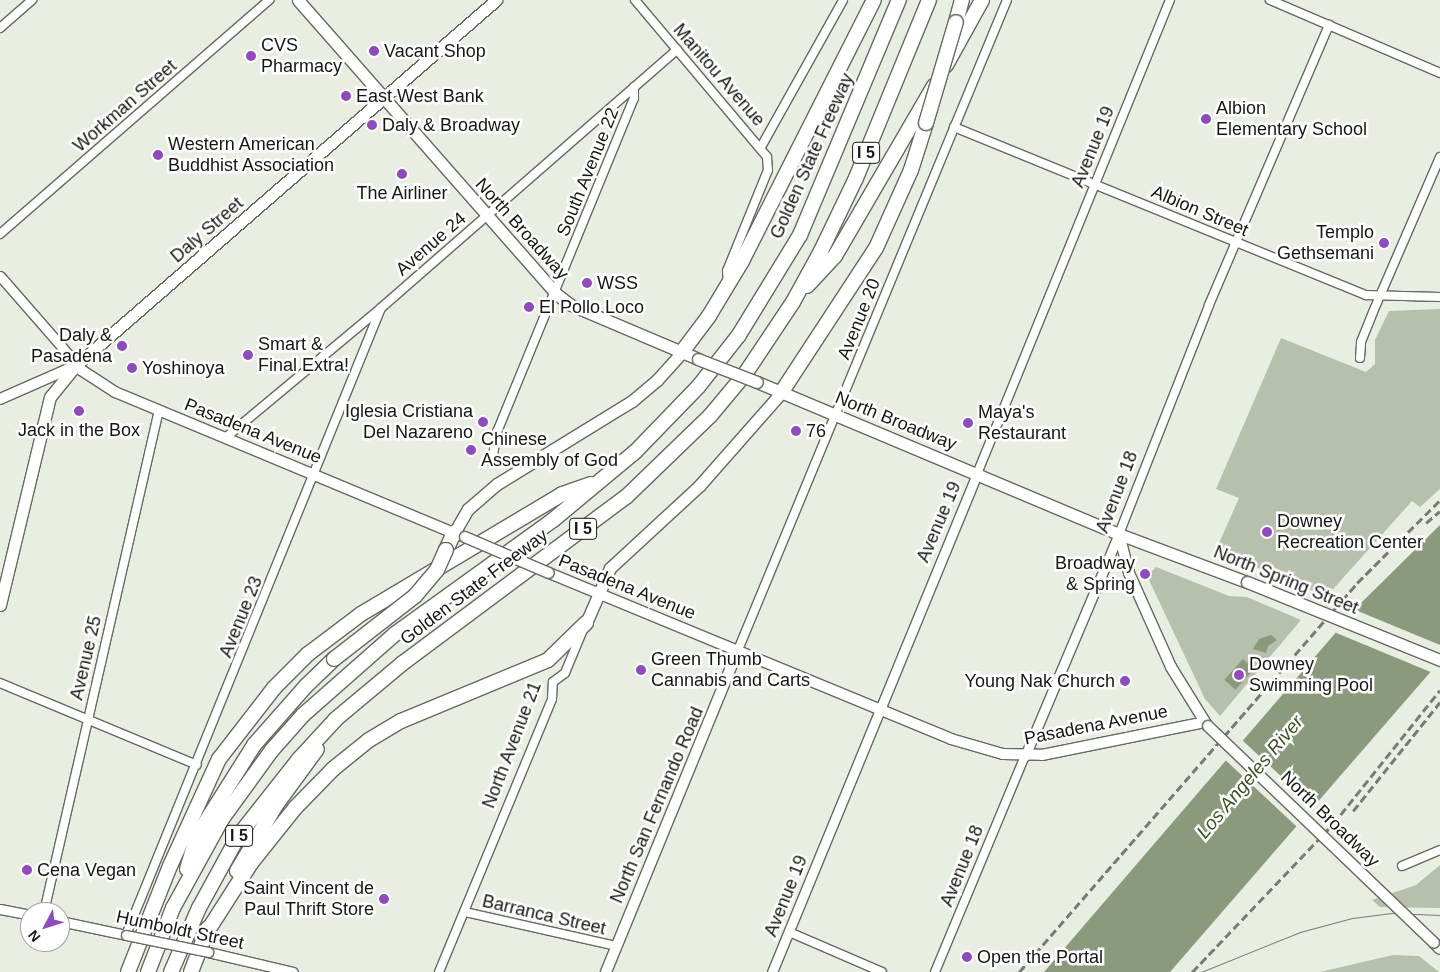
<!DOCTYPE html>
<style>
body{margin:0}
#map{position:relative;width:1440px;height:972px;overflow:hidden;background:#e8efe2;font-family:Arial,sans-serif}
div>[style]{position:absolute}
.green>*{inset:0;background:#b6c0ac}
.water>*{inset:0;background:#8b997c;transform-origin:0 0}
.pier>*{inset:0;background:#e8efe2;transform-origin:0 0}
.roads{filter:drop-shadow(1px 0 #646a5f) drop-shadow(-1px 0 #646a5f) drop-shadow(0 1px #646a5f) drop-shadow(0 -1px #646a5f)}
.minor>*{height:8px;margin:-4px;padding:0 4px;transform-origin:4px;border-radius:4px;background:#fff}
.tertiary>*{height:9px;margin:-4.5px;padding:0 4.5px;transform-origin:4.5px;border-radius:4.5px;background:#fff}
.secondary>*{height:10px;margin:-5px;padding:0 5px;transform-origin:5px;border-radius:5px;background:#fff}
.primary>*{height:11px;margin:-5.5px;padding:0 5.5px;transform-origin:5.5px;border-radius:5.5px;background:#fff}
.motorway>*{height:14px;margin:-7px;padding:0 7px;transform-origin:7px;border-radius:7px;background:#fff}
.tram>*{height:1px;margin:-0.5px;padding:0 0.5px;transform-origin:0.5px;border-radius:0.5px;background:#777b73}
.rail>*{height:2.5px;margin-top:-1.25px;transform-origin:0;background:repeating-linear-gradient(90deg,#777b73 0 8px,transparent 0 12px)}
.bridges{filter:drop-shadow(1px 0 #646a5f) drop-shadow(-1px 0 #646a5f) drop-shadow(0 1px #646a5f) drop-shadow(0 -1px #646a5f)}
.tertiary-bridge>*{height:9px;margin:-4.5px;padding:0 4.5px;transform-origin:4.5px;border-radius:4.5px;background:#fff}
.secondary-bridge>*{height:10px;margin:-5px;padding:0 5px;transform-origin:5px;border-radius:5px;background:#fff}
.primary-bridge>*{height:11px;margin:-5.5px;padding:0 5.5px;transform-origin:5.5px;border-radius:5.5px;background:#fff}
.motorway-bridge>*{height:14px;margin:-7px;padding:0 7px;transform-origin:7px;border-radius:7px;background:#fff}
.dots>*{width:14px;height:14px;translate:-50% -50%;box-sizing:border-box;border:2px solid #fff;border-radius:50%}
span{translate:-50% -50%;white-space:nowrap;text-align:center;line-height:1.15;-webkit-text-stroke:5px #fff;paint-order:stroke}
.shield-label span{padding:1px 4px;background:#fff;border:1px solid;border-radius:4px;-webkit-text-stroke-width:0}
.shield-label{font-size:16px;color:#151713;font-weight:700}
.poi-label{font-size:18px;color:#151713}
.left{translate:0 -50%;text-align:left}
.right{translate:-100% -50%;text-align:right}
.street-label{font-size:18px;color:#151713}
.water-label{font-size:19px;color:#3e5223;font-style:italic}
.north{position:absolute;left:20px;top:902px;width:50px;height:50px;box-sizing:border-box;background:#fff;border:1px solid #a1a2a1;border-radius:50%;rotate:230deg;font-size:14px;font-weight:700;line-height:20px;text-align:center;color:#151713}
.north::after{content:'';display:block;margin:auto;width:18px;height:22px;background:#8e4abe;clip-path:polygon(50% 0,100% 100%,50% 72%,0 100%)}
</style>
<div id="map">
<div class="green">
<i style="clip-path:polygon(1440px 309px,1440px 489px,1420px 507px,1412px 501px,1326px 597px,1216px 550px,1239px 498px,1216px 489px,1281px 338px,1366px 372px,1375px 364px,1375px 340px,1389px 311px)"></i>
<i style="clip-path:polygon(1156px 567px,1229px 596px,1247px 597px,1301px 620px,1220px 716px,1205px 699px,1149px 580px,1148px 575px)"></i>
<i style="clip-path:polygon(1440px 865px,1440px 908px,1380px 907px,1372px 900px,1416px 885px)"></i>
<i style="clip-path:polygon(1393px 955px,1419px 956px,1439px 972px,1320px 972px)"></i>
</div>
<div class="water">
<i style="clip-path:polygon(1440px 525px,1440px 661px,1170px 972px,1044px 972px,1362px 602px)"></i>
<i style="clip-path:polygon(1271px 635px,1277px 640px,1268px 646px,1266px 653px,1253px 649px,1259px 639px)"></i>
<i style="left:1243px;top:659px;width:15px;height:28px;rotate:42deg"></i>
</div>
<div class="pier">
<i style="clip-path:polygon(1353px 609px,1440px 645px,1440px 665px,1433px 673px,1334px 632px)"></i>
<i style="left:1242px;top:740px;width:100px;height:26px;rotate:43deg"></i>
</div>
<div class="roads">
<div class="minor">
<i style="left:635px;top:0;width:205px;rotate:49.9deg"></i>
<i style="left:767px;top:157px;width:13px;rotate:86deg"></i>
<i style="left:768px;top:170px;width:109px;rotate:112.1deg"></i>
<i style="left:727px;top:271px;width:11px;rotate:85deg"></i>
<i style="left:1270px;top:0;width:185px;rotate:23.2deg"></i>
<i style="left:0;top:28px;width:43px;rotate:-41.2deg"></i>
<i style="left:954px;top:127px;width:445px;rotate:22.2deg"></i>
<i style="left:1366px;top:295px;width:74px;rotate:1.5deg"></i>
<i style="left:761px;top:147px;width:168px;rotate:-60.8deg"></i>
<i style="left:0;top:234px;width:357px;rotate:-41deg"></i>
<i style="left:1360px;top:358px;width:16px;rotate:-86deg"></i>
<i style="left:1361px;top:342px;width:32px;rotate:-68deg"></i>
<i style="left:1373px;top:312px;width:169px;rotate:-66.6deg"></i>
<i style="left:225px;top:438px;width:203px;rotate:-39.8deg"></i>
<i style="left:381px;top:308px;width:393px;rotate:-41.1deg"></i>
<i style="left:492px;top:462px;width:30px;rotate:-81deg"></i>
<i style="left:497px;top:432px;width:361px;rotate:-67.7deg"></i>
<i style="left:634px;top:98px;width:11px;rotate:-90deg"></i>
<i style="left:977px;top:474px;width:512px;rotate:-67.85deg"></i>
<i style="left:1119px;top:534px;width:246px;rotate:-68.5deg"></i>
<i style="left:1209px;top:305px;width:305px;rotate:-66.8deg"></i>
<i style="left:738px;top:650px;width:703px;rotate:-67.52deg"></i>
<i style="left:0;top:683px;width:213px;rotate:22.6deg"></i>
<i style="left:1402px;top:866px;width:41px;rotate:-22.8deg"></i>
<i style="left:44px;top:912px;width:515px;rotate:-77.1deg"></i>
<i style="left:465px;top:912px;width:155px;rotate:12.7deg"></i>
<i style="left:789px;top:932px;width:101px;rotate:23.3deg"></i>
<i style="left:126px;top:935px;width:677px;rotate:-67.87deg"></i>
<i style="left:439px;top:972px;width:295px;rotate:-67.5deg"></i>
<i style="left:552px;top:699px;width:17px;rotate:-87deg"></i>
<i style="left:553px;top:682px;width:15px;rotate:-37deg"></i>
<i style="left:565px;top:673px;width:44px;rotate:-67.5deg"></i>
<i style="left:935px;top:972px;width:234px;rotate:-67.4deg"></i>
</div>
<div class="tertiary">
<i style="left:0;top:276px;width:103px;rotate:48.9deg"></i>
<i style="left:68px;top:354px;width:14px;rotate:60deg"></i>
<i style="left:1025px;top:756px;width:241px;rotate:-67.1deg"></i>
<i style="left:0;top:909px;width:31px;rotate:11deg"></i>
<i style="left:60px;top:921px;width:67px;rotate:12deg"></i>
<i style="left:208px;top:952px;width:87px;rotate:13.2deg"></i>
<i style="left:772px;top:972px;width:539px;rotate:-67.63deg"></i>
</div>
<div class="secondary">
<i style="left:0;top:399px;width:82px;rotate:-23.7deg"></i>
<i style="left:75px;top:366px;width:48px;rotate:33deg"></i>
<i style="left:115px;top:392px;width:373px;rotate:22.6deg"></i>
<i style="left:1119px;top:534px;width:40px;rotate:75.6deg"></i>
<i style="left:1129px;top:573px;width:103px;rotate:65.9deg"></i>
<i style="left:1171px;top:667px;width:68px;rotate:58.2deg"></i>
<i style="left:549px;top:573px;width:435px;rotate:22.4deg"></i>
<i style="left:951px;top:739px;width:54px;rotate:16.1deg"></i>
<i style="left:1003px;top:754px;width:39px;rotate:1deg"></i>
<i style="left:1042px;top:755px;width:166px;rotate:-11.4deg"></i>
<i style="left:1434px;top:943px;width:8px;rotate:45deg"></i>
<i style="left:606px;top:972px;width:348px;rotate:-67.7deg"></i>
</div>
<div class="primary">
<i style="left:298px;top:0;width:390px;rotate:48.7deg"></i>
<i style="left:555px;top:293px;width:20px;rotate:37deg"></i>
<i style="left:571px;top:305px;width:138px;rotate:23deg"></i>
<i style="left:757px;top:382px;width:393px;rotate:22.8deg"></i>
<i style="left:1119px;top:534px;width:137px;rotate:20.6deg"></i>
<i style="left:454px;top:533px;width:28px;rotate:-60deg"></i>
<i style="left:468px;top:509px;width:38px;rotate:-41deg"></i>
<i style="left:497px;top:484px;width:158px;rotate:-31.6deg"></i>
<i style="left:632px;top:401px;width:33px;rotate:-40deg"></i>
<i style="left:657px;top:380px;width:38px;rotate:-48deg"></i>
<i style="left:0;top:605px;width:214px;rotate:-76.5deg"></i>
<i style="left:50px;top:397px;width:40px;rotate:-51deg"></i>
<i style="left:75px;top:366px;width:558px;rotate:-41deg"></i>
<i style="left:586px;top:623px;width:60px;rotate:-66.4deg"></i>
<i style="left:610px;top:568px;width:121px;rotate:-42.7deg"></i>
<i style="left:699px;top:486px;width:124px;rotate:-48.6deg"></i>
</div>
<div class="motorway">
<i style="left:956px;top:22px;width:23px;rotate:-75deg"></i>
<i style="left:946px;top:65px;width:74px;rotate:-61deg"></i>
<i style="left:807px;top:286px;width:41px;rotate:-47deg"></i>
<i style="left:835px;top:256px;width:197px;rotate:-59.8deg"></i>
<i style="left:682px;top:352px;width:45px;rotate:-53.1deg"></i>
<i style="left:709px;top:316px;width:64px;rotate:-59deg"></i>
<i style="left:742px;top:261px;width:292px;rotate:-63.2deg"></i>
<i style="left:781px;top:393px;width:173px;rotate:-56.8deg"></i>
<i style="left:876px;top:248px;width:85px;rotate:-65.8deg"></i>
<i style="left:911px;top:170px;width:49px;rotate:-72.3deg"></i>
<i style="left:446px;top:550px;width:19px;rotate:-65deg"></i>
<i style="left:187px;top:869px;width:37px;rotate:-73deg"></i>
<i style="left:198px;top:834px;width:105px;rotate:-57.8deg"></i>
<i style="left:254px;top:745px;width:79px;rotate:-48.6deg"></i>
<i style="left:306px;top:686px;width:39px;rotate:-44deg"></i>
<i style="left:237px;top:871px;width:77px;rotate:-59.4deg"></i>
<i style="left:276px;top:805px;width:69px;rotate:-53.8deg"></i>
<i style="left:205px;top:935px;width:85px;rotate:-57.4deg"></i>
<i style="left:251px;top:863px;width:70px;rotate:-51.3deg"></i>
<i style="left:295px;top:808px;width:54px;rotate:-45.7deg"></i>
<i style="left:333px;top:769px;width:46px;rotate:-38.9deg"></i>
<i style="left:369px;top:740px;width:37px;rotate:-31deg"></i>
<i style="left:401px;top:721px;width:159px;rotate:-22.5deg"></i>
<i style="left:548px;top:660px;width:53px;rotate:-44.2deg"></i>
<i style="left:128px;top:972px;width:114px;rotate:-68.4deg"></i>
<i style="left:170px;top:866px;width:118px;rotate:-65.4deg"></i>
<i style="left:219px;top:759px;width:90px;rotate:-52.2deg"></i>
<i style="left:274px;top:688px;width:48px;rotate:-45deg"></i>
<i style="left:308px;top:654px;width:66px;rotate:-37deg"></i>
<i style="left:361px;top:614px;width:234px;rotate:-30.8deg"></i>
<i style="left:562px;top:494px;width:31px;rotate:-19deg"></i>
<i style="left:148px;top:972px;width:69px;rotate:-68.7deg"></i>
<i style="left:173px;top:908px;width:102px;rotate:-61.2deg"></i>
<i style="left:222px;top:819px;width:85px;rotate:-54.1deg"></i>
<i style="left:272px;top:750px;width:47px;rotate:-48.5deg"></i>
<i style="left:303px;top:715px;width:123px;rotate:-41.4deg"></i>
<i style="left:395px;top:634px;width:195px;rotate:-35.8deg"></i>
<i style="left:553px;top:520px;width:107px;rotate:-39.7deg"></i>
<i style="left:635px;top:452px;width:91px;rotate:-45.9deg"></i>
<i style="left:698px;top:387px;width:66px;rotate:-51.7deg"></i>
<i style="left:739px;top:335px;width:117px;rotate:-58.6deg"></i>
<i style="left:800px;top:235px;width:255px;rotate:-67.2deg"></i>
<i style="left:171px;top:972px;width:70px;rotate:-66.4deg"></i>
<i style="left:199px;top:908px;width:83px;rotate:-61.3deg"></i>
<i style="left:239px;top:835px;width:97px;rotate:-51.7deg"></i>
<i style="left:299px;top:759px;width:54px;rotate:-47.2deg"></i>
<i style="left:336px;top:719px;width:87px;rotate:-39.9deg"></i>
<i style="left:403px;top:663px;width:278px;rotate:-36.7deg"></i>
<i style="left:626px;top:497px;width:117px;rotate:-44deg"></i>
<i style="left:710px;top:416px;width:55px;rotate:-50.2deg"></i>
<i style="left:745px;top:374px;width:87px;rotate:-56.3deg"></i>
<i style="left:793px;top:302px;width:58px;rotate:-61.2deg"></i>
<i style="left:821px;top:251px;width:81px;rotate:-64.4deg"></i>
<i style="left:856px;top:178px;width:192px;rotate:-67.7deg"></i>
<i style="left:191px;top:972px;width:47px;rotate:-68.9deg"></i>
</div>
</div>
<div class="tram">
<i style="left:1201px;top:972px;width:107px;rotate:-22deg"></i>
<i style="left:1300px;top:932px;width:54px;rotate:-15.1deg"></i>
<i style="left:1352px;top:918px;width:40px;rotate:-7.1deg"></i>
<i style="left:1392px;top:913px;width:48px;rotate:2.4deg"></i>
</div>
<div class="rail">
<i style="left:1426px;top:523px;width:18px;rotate:-41deg"></i>
<i style="left:1353px;top:811px;width:139px;rotate:-51.4deg"></i>
<i style="left:1019px;top:972px;width:515px;rotate:-49.01deg"></i>
<i style="left:1357px;top:583px;width:117px;rotate:-45deg"></i>
<i style="left:1192px;top:972px;width:204px;rotate:-46.4deg"></i>
<i style="left:1333px;top:824px;width:171px;rotate:-51.4deg"></i>
</div>
<div class="bridges">
<div class="tertiary-bridge">
<i style="left:126px;top:935px;width:84px;rotate:11.7deg"></i>
</div>
<div class="secondary-bridge">
<i style="left:465px;top:537px;width:91px;rotate:23.2deg"></i>
<i style="left:1208px;top:726px;width:313px;rotate:43.8deg"></i>
</div>
<div class="primary-bridge">
<i style="left:698px;top:359px;width:63px;rotate:21.3deg"></i>
<i style="left:1247px;top:582px;width:208px;rotate:22deg"></i>
</div>
<div class="motorway-bridge">
<i style="left:926px;top:123px;width:105px;rotate:-73.5deg"></i>
<i style="left:334px;top:659px;width:103px;rotate:-37.9deg"></i>
<i style="left:415px;top:596px;width:34px;rotate:-50deg"></i>
<i style="left:437px;top:570px;width:22px;rotate:-66deg"></i>
</div>
</div>
<div class="dots">
<i style="left:374px;top:51px;background:#8e4abe"></i>
<i style="left:251px;top:56px;background:#8e4abe"></i>
<i style="left:346px;top:96px;background:#8e4abe"></i>
<i style="left:1206px;top:119px;background:#8e4abe"></i>
<i style="left:372px;top:125px;background:#8e4abe"></i>
<i style="left:158px;top:155px;background:#8e4abe"></i>
<i style="left:402px;top:174px;background:#8e4abe"></i>
<i style="left:1384px;top:243px;background:#8e4abe"></i>
<i style="left:587px;top:283px;background:#8e4abe"></i>
<i style="left:529px;top:307px;background:#8e4abe"></i>
<i style="left:122px;top:346px;background:#8e4abe"></i>
<i style="left:248px;top:355px;background:#8e4abe"></i>
<i style="left:132px;top:368px;background:#8e4abe"></i>
<i style="left:79px;top:411px;background:#8e4abe"></i>
<i style="left:483px;top:422px;background:#8e4abe"></i>
<i style="left:968px;top:423px;background:#8e4abe"></i>
<i style="left:796px;top:431px;background:#8e4abe"></i>
<i style="left:471px;top:450px;background:#8e4abe"></i>
<i style="left:1267px;top:532px;background:#8e4abe"></i>
<i style="left:1145px;top:574px;background:#8e4abe"></i>
<i style="left:641px;top:670px;background:#8e4abe"></i>
<i style="left:1239px;top:675px;background:#8e4abe"></i>
<i style="left:1125px;top:681px;background:#8e4abe"></i>
<i style="left:27px;top:870px;background:#8e4abe"></i>
<i style="left:384px;top:899px;background:#8e4abe"></i>
<i style="left:967px;top:957px;background:#8e4abe"></i>
</div>
<div class="shield-label">
<span style="left:866px;top:153px">I 5</span>
<span style="left:583px;top:529px">I 5</span>
<span style="left:239px;top:836px">I 5</span>
</div>
<div class="poi-label">
<span class="left" style="left:261px;top:56px">CVS<br>Pharmacy</span>
<span class="left" style="left:384px;top:51px">Vacant Shop</span>
<span class="left" style="left:356px;top:96px">East West Bank</span>
<span class="left" style="left:1216px;top:119px">Albion<br>Elementary School</span>
<span class="left" style="left:382px;top:125px">Daly &amp; Broadway</span>
<span class="left" style="left:168px;top:155px">Western American<br>Buddhist Association</span>
<span style="left:402px;top:193px">The Airliner</span>
<span class="right" style="left:1374px;top:243px">Templo<br>Gethsemani</span>
<span class="left" style="left:597px;top:283px">WSS</span>
<span class="left" style="left:539px;top:307px">El Pollo Loco</span>
<span class="right" style="left:112px;top:346px">Daly &amp;<br>Pasadena</span>
<span class="left" style="left:258px;top:355px">Smart &amp;<br>Final Extra!</span>
<span class="left" style="left:142px;top:368px">Yoshinoya</span>
<span class="right" style="left:473px;top:422px">Iglesia Cristiana<br>Del Nazareno</span>
<span class="left" style="left:978px;top:423px">Maya's<br>Restaurant</span>
<span style="left:79px;top:430px">Jack in the Box</span>
<span class="left" style="left:806px;top:431px">76</span>
<span class="left" style="left:481px;top:450px">Chinese<br>Assembly of God</span>
<span class="left" style="left:1277px;top:532px">Downey<br>Recreation Center</span>
<span class="right" style="left:1135px;top:574px">Broadway<br>&amp; Spring</span>
<span class="left" style="left:651px;top:670px">Green Thumb<br>Cannabis and Carts</span>
<span class="left" style="left:1249px;top:675px">Downey<br>Swimming Pool</span>
<span class="right" style="left:1115px;top:681px">Young Nak Church</span>
<span class="left" style="left:37px;top:870px">Cena Vegan</span>
<span class="right" style="left:374px;top:899px">Saint Vincent de<br>Paul Thrift Store</span>
<span class="left" style="left:977px;top:957px">Open the Portal</span>
</div>
<div class="street-label">
<span style="left:719px;top:75px;rotate:49deg">Manitou Avenue</span>
<span style="left:125px;top:106px;rotate:-41deg">Workman Street</span>
<span style="left:1093px;top:147px;rotate:-68deg">Avenue 19</span>
<span style="left:812px;top:156px;rotate:-66deg">Golden State Freeway</span>
<span style="left:588px;top:172px;rotate:-68deg">South Avenue 22</span>
<span style="left:1200px;top:211px;rotate:23deg">Albion Street</span>
<span style="left:522px;top:229px;rotate:48deg">North Broadway</span>
<span style="left:207px;top:230px;rotate:-41deg">Daly Street</span>
<span style="left:431px;top:244px;rotate:-41deg">Avenue 24</span>
<span style="left:859px;top:319px;rotate:-68deg">Avenue 20</span>
<span style="left:896px;top:421px;rotate:22deg">North Broadway</span>
<span style="left:253px;top:431px;rotate:22deg">Pasadena Avenue</span>
<span style="left:1117px;top:492px;rotate:-69deg">Avenue 18</span>
<span style="left:939px;top:522px;rotate:-67deg">Avenue 19</span>
<span style="left:1286px;top:580px;rotate:22deg">North Spring Street</span>
<span style="left:474px;top:587px;rotate:-37deg">Golden State Freeway</span>
<span style="left:627px;top:587px;rotate:22deg">Pasadena Avenue</span>
<span style="left:241px;top:617px;rotate:-68deg">Avenue 23</span>
<span style="left:86px;top:658px;rotate:-77deg">Avenue 25</span>
<span style="left:1096px;top:725px;rotate:-11deg">Pasadena Avenue</span>
<span style="left:512px;top:745px;rotate:-69deg">North Avenue 21</span>
<span style="left:657px;top:805px;rotate:-67deg">North San Fernando Road</span>
<span style="left:1330px;top:819px;rotate:44deg">North Broadway</span>
<span style="left:962px;top:866px;rotate:-68deg">Avenue 18</span>
<span style="left:786px;top:896px;rotate:-68deg">Avenue 19</span>
<span style="left:544px;top:915px;rotate:13deg">Barranca Street</span>
<span style="left:180px;top:930px;rotate:12deg">Humboldt Street</span>
</div>
<div class="water-label">
<span style="left:1250px;top:777px;rotate:-50deg">Los Angeles River</span>
</div>
<div class="north">N</div>
</div>
